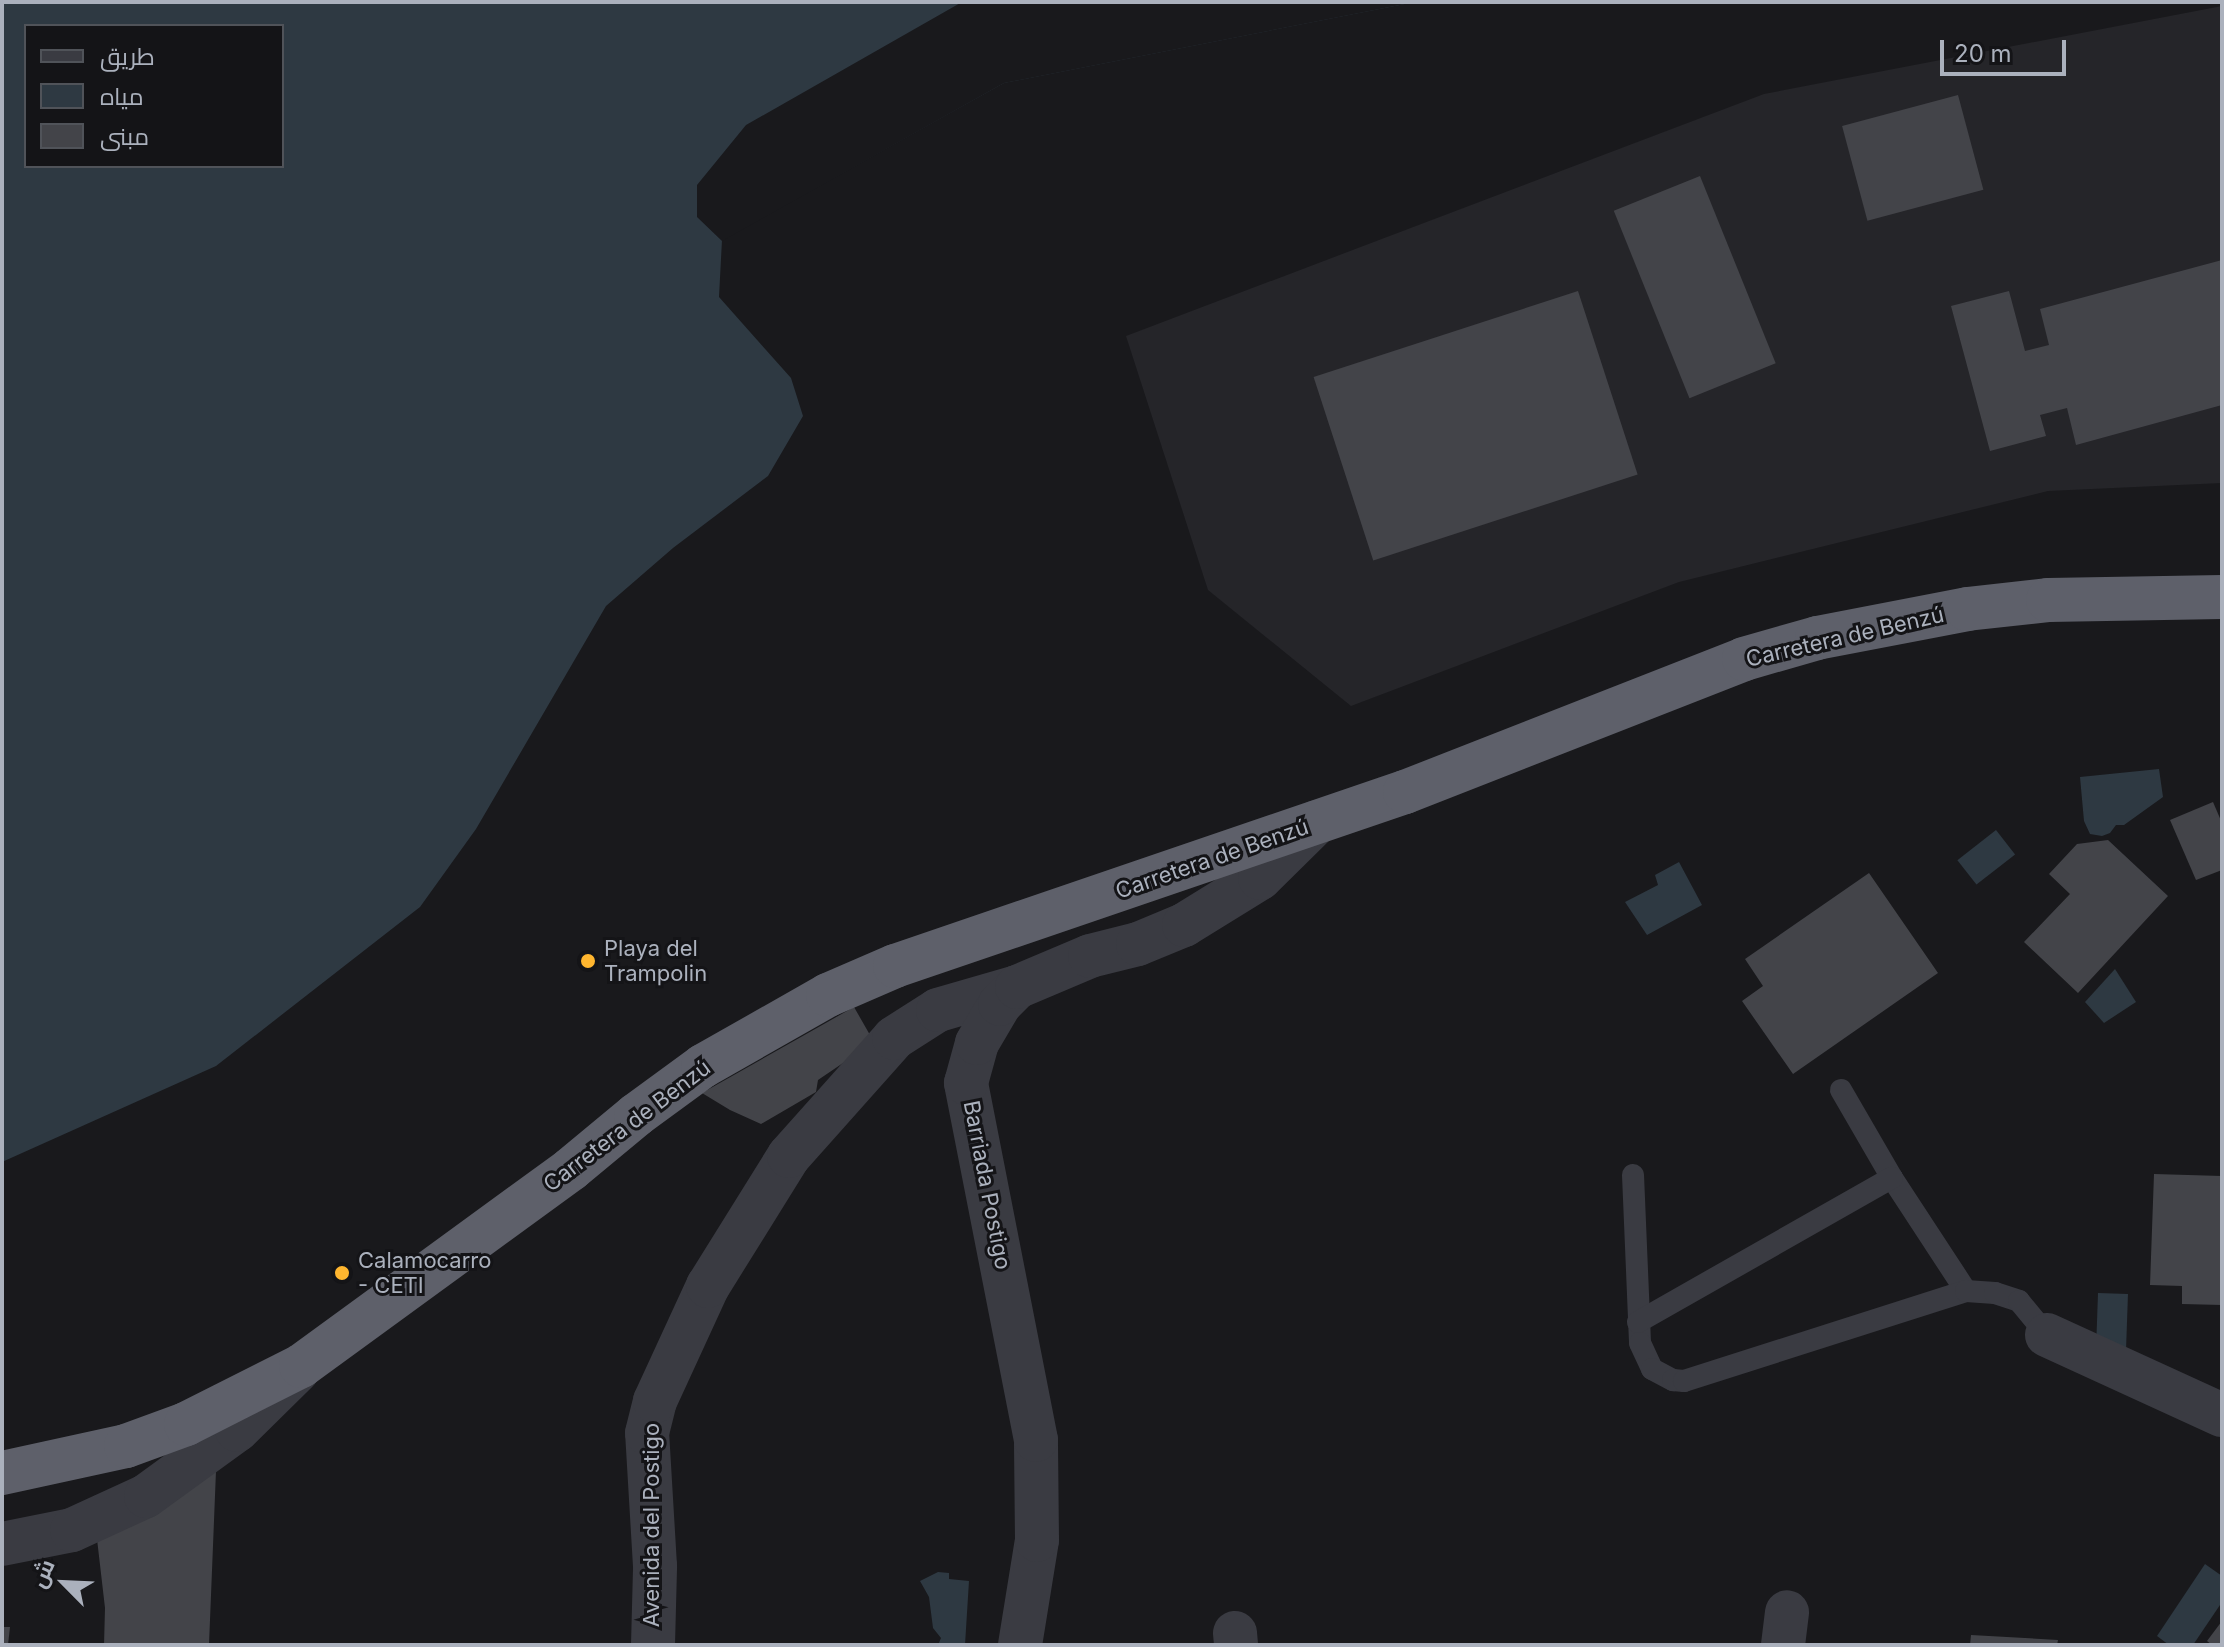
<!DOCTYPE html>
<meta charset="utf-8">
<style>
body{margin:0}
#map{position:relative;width:2224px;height:1647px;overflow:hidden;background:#19191c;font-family:Inter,Cairo,sans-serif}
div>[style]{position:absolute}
.built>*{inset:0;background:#252529}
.water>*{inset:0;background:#2e3942;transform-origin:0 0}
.pier>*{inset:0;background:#19191c}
.building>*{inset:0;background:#434449;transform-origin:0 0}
.service>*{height:22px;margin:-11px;padding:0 11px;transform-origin:11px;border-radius:11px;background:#3a3b42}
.minor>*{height:44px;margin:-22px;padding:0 22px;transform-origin:22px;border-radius:22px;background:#3a3b42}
.trunk>*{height:44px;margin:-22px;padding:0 22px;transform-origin:22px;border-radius:22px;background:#5e606a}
.dots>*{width:22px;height:22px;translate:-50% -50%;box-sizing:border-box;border:4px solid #141417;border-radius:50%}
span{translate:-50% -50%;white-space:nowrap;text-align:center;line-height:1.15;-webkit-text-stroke:6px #141417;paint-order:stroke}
.street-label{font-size:22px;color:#abb1bd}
.poi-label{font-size:22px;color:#abb1bd}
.left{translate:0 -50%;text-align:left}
.frame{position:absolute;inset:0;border:4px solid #abb1bd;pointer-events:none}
.legend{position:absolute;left:24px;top:24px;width:260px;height:144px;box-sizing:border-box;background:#141417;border:2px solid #505359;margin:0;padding:10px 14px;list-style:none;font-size:24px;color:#abb1bd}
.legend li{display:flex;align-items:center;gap:16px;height:40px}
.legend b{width:40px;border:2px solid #505359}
.north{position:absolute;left:24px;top:1543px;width:80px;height:80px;-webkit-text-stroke:6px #141417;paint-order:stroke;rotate:294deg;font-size:22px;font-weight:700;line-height:32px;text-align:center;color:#abb1bd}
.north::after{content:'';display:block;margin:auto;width:28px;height:36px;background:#abb1bd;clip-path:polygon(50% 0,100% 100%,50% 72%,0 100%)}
.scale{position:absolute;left:1940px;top:40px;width:126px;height:36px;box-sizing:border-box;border:4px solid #abb1bd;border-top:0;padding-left:10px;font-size:24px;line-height:28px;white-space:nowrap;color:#abb1bd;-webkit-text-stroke:6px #141417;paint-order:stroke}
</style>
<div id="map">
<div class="built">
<i style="clip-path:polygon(2222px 6px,2222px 483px,2048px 491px,1679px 582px,1351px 706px,1208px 590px,1126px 336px,1764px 94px)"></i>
</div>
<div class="water">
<i style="clip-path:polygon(evenodd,2px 2px,1415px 2px,1004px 83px,722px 240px,719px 297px,791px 378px,803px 416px,768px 476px,673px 548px,606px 606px,476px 829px,420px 907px,216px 1066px,2px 1162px,2px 2px,26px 26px,282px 26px,282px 166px,26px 166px,26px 26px)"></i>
<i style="clip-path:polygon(2159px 769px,2163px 797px,2124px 825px,2116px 825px,2110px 833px,2102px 836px,2090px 834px,2084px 821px,2080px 777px)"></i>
<i style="left:1996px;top:830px;width:31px;height:49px;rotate:52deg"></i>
<i style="clip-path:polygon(1679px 862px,1702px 905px,1647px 935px,1625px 902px,1658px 885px,1655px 875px)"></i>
<i style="clip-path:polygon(2115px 969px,2136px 1002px,2104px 1023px,2085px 1002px)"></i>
<i style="left:2098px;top:1293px;width:30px;height:70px;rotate:2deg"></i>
<i style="clip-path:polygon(2205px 1564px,2222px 1576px,2222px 1602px,2193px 1645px,2169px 1645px,2157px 1636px)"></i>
<i style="clip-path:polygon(938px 1572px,949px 1573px,949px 1579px,969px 1581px,965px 1645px,938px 1645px,941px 1638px,933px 1628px,929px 1597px,920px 1581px)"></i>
</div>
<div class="pier">
<i style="clip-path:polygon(962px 2px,1415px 2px,1004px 83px,722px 241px,697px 217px,697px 185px,746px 125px)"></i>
</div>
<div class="building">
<i style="left:1958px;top:95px;width:98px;height:120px;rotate:75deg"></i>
<i style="left:1700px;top:176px;width:202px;height:93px;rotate:68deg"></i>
<i style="clip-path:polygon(2222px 260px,2222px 405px,2076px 445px,2067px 408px,2040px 415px,2046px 436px,1990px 451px,1951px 306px,2009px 291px,2025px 351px,2049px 345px,2040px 309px)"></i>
<i style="left:1578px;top:291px;width:193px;height:278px;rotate:72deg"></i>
<i style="clip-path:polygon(2213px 802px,2222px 823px,2222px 870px,2196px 880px,2170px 820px)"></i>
<i style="clip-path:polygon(2108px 840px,2168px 896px,2078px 993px,2024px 942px,2070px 894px,2049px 874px,2077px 844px)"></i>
<i style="clip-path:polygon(1869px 873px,1938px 973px,1793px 1074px,1742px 1001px,1763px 986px,1745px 959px)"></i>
<i style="clip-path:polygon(854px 1007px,874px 1042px,818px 1080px,816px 1092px,761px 1124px,730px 1110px,702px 1093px)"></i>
<i style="clip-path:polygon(2154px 1174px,2222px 1176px,2222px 1305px,2182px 1304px,2182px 1286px,2150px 1285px)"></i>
<i style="clip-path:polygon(216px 1471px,209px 1645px,104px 1645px,105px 1608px,97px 1539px)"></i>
<i style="clip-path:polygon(2222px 1621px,2222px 1645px,2212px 1645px,2207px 1641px)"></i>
<i style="clip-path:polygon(2px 1627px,10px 1627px,8px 1645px,2px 1645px)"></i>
<i style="clip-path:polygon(1971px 1635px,2058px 1640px,2057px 1645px,1970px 1645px)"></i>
</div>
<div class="service">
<i style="left:1841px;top:1090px;width:102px;rotate:59.9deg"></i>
<i style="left:1892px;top:1178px;width:135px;rotate:56.8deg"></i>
<i style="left:1633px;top:1175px;width:168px;rotate:87.6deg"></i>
<i style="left:1640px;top:1343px;width:29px;rotate:65deg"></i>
<i style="left:1652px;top:1369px;width:24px;rotate:28deg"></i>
<i style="left:1673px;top:1380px;width:11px;rotate:5deg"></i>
<i style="left:1684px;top:1381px;width:296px;rotate:-17.7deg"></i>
<i style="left:1966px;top:1291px;width:29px;rotate:4deg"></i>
<i style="left:1995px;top:1293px;width:25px;rotate:18deg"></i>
<i style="left:2019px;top:1301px;width:44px;rotate:50.5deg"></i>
<i style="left:1638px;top:1322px;width:292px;rotate:-29.6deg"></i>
</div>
<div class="minor">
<i style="left:2047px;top:1335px;width:192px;rotate:24.6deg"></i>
<i style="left:2px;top:1544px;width:71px;rotate:-11.3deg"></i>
<i style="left:72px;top:1530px;width:81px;rotate:-24.7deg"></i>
<i style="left:146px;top:1496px;width:112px;rotate:-36deg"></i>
<i style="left:237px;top:1430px;width:84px;rotate:-44.5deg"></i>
<i style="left:1235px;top:1633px;width:12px;rotate:85deg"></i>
<i style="left:653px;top:1645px;width:79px;rotate:-88.5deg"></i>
<i style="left:655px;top:1566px;width:133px;rotate:-93.4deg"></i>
<i style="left:647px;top:1433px;width:33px;rotate:-76deg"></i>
<i style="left:655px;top:1401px;width:127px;rotate:-65.3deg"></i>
<i style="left:708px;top:1286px;width:153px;rotate:-58.1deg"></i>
<i style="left:789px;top:1156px;width:158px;rotate:-48.3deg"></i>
<i style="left:894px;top:1038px;width:52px;rotate:-32.5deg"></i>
<i style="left:938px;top:1010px;width:82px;rotate:-16.2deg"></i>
<i style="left:1020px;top:1645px;width:106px;rotate:-80.8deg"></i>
<i style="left:1037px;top:1540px;width:100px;rotate:-90.6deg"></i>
<i style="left:1036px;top:1440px;width:364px;rotate:-101.1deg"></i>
<i style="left:966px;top:1083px;width:41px;rotate:-74.6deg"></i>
<i style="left:977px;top:1043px;width:45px;rotate:-59.5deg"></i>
<i style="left:1000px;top:1004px;width:24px;rotate:-45deg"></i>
<i style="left:1017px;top:987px;width:79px;rotate:-23deg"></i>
<i style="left:1090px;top:956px;width:49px;rotate:-14deg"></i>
<i style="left:1138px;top:944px;width:50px;rotate:-22.4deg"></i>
<i style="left:1184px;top:925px;width:89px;rotate:-31.7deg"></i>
<i style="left:1260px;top:878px;width:80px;rotate:-44.5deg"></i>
<i style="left:1783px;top:1645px;width:33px;rotate:-83deg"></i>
</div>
<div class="trunk">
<i style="left:2px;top:1473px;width:127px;rotate:-12.3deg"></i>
<i style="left:126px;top:1446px;width:64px;rotate:-20.1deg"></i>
<i style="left:186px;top:1424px;width:129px;rotate:-26.8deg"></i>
<i style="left:301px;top:1366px;width:334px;rotate:-36.1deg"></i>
<i style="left:571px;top:1169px;width:85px;rotate:-39.7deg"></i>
<i style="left:636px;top:1115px;width:83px;rotate:-36.2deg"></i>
<i style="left:703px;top:1066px;width:144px;rotate:-29.6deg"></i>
<i style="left:828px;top:995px;width:73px;rotate:-23.4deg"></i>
<i style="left:895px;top:966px;width:539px;rotate:-18.84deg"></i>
<i style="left:1405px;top:792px;width:364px;rotate:-21.4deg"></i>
<i style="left:1744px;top:659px;width:76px;rotate:-16deg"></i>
<i style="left:1817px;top:638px;width:153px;rotate:-10.9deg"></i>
<i style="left:1967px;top:609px;width:81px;rotate:-6.3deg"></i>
<i style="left:2048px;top:600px;width:174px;rotate:-1deg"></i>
</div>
<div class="dots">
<i style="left:588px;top:961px;background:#ffb62f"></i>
<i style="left:342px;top:1273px;background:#ffb62f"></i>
</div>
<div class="street-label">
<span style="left:1845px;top:637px;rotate:-13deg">Carretera de Benzú</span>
<span style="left:1212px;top:859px;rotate:-19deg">Carretera de Benzú</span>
<span style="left:627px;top:1126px;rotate:-37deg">Carretera de Benzú</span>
<span style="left:987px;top:1185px;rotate:79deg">Barriada Postigo</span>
<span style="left:652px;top:1525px;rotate:-90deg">Avenida del Postigo</span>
</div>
<div class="poi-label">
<span class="left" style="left:604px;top:961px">Playa del<br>Trampolin</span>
<span class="left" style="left:358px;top:1273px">Calamocarro<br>- CETI</span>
</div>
<div class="frame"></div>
<ul class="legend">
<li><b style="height:10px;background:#3a3b42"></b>طريق</li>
<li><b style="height:22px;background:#2e3942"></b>مياه</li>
<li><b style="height:22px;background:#434449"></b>مبنى</li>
</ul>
<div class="north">ش</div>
<div class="scale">20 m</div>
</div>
